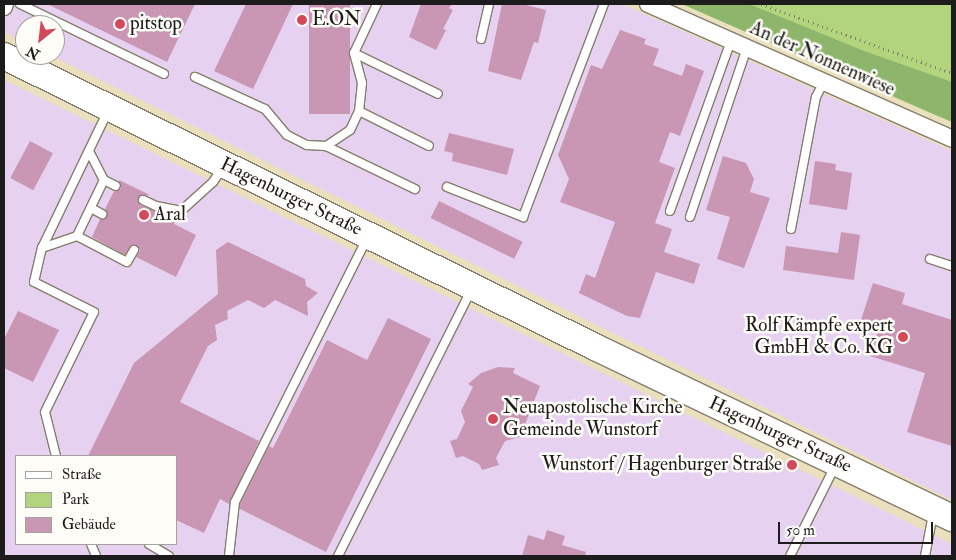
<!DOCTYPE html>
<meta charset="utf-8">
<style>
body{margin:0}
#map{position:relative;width:956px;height:560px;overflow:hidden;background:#eae0bd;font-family:"IM FELL Double Pica",serif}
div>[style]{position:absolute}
.built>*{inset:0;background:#e6d2f0}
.green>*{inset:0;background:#b2d47d}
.forest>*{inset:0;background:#8db66c}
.building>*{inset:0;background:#c996b3;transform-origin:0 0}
.path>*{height:3px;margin-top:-1.5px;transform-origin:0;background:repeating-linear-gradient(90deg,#837e6c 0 1px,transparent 0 5px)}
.roads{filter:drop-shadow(1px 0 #837e6c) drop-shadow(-1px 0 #837e6c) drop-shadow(0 1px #837e6c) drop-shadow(0 -1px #837e6c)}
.service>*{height:8px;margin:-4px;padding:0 4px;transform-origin:4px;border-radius:4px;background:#fff}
.minor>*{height:16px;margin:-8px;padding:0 8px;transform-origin:8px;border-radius:8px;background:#fff}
.primary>*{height:26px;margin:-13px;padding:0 13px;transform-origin:13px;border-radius:13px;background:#fff}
.dots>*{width:14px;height:14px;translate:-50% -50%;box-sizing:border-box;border:2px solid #fdfcf7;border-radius:50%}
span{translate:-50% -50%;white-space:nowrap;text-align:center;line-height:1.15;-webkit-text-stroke:5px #fdfcf7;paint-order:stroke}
.poi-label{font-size:19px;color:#1c1c1c}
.left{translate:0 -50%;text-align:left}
.right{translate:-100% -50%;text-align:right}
.street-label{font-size:19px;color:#1c1c1c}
.frame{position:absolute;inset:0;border:5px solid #1c1c1c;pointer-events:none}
.legend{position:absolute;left:15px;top:455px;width:162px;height:90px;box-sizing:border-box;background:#fdfcf7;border:1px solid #a3a29f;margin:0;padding:6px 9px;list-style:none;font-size:15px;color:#1c1c1c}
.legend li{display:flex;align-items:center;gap:10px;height:25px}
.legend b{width:25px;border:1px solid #a3a29f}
.north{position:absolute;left:15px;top:15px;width:50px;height:50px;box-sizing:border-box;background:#fdfcf7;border:1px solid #a3a29f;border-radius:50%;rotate:209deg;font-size:14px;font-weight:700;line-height:20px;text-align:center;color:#1c1c1c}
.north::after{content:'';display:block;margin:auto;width:18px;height:22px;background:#d1495b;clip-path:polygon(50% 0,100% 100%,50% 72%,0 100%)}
.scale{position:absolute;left:778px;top:522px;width:155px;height:22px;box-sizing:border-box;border:2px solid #1c1c1c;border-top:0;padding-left:6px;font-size:15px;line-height:18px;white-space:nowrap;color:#1c1c1c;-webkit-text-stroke:4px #fdfcf7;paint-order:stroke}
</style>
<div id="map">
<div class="built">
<i style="clip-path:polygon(4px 4px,622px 4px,952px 151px,952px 500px,50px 55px,55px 55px,55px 25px,25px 25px,25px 43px,4px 32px)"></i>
<i style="clip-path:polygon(evenodd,4px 80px,952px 544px,952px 556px,4px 556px,4px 80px,16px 456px,176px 456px,176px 544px,16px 544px,16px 456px)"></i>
</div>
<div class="green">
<i style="clip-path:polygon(682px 4px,952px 4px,952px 122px,928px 112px)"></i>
</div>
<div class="forest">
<i style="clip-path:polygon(682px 4px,749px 4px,864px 51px,952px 82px,952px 122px)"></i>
</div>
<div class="building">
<i style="clip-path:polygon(47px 4px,195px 4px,167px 62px)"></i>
<i style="clip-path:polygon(246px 4px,293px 4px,253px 89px,214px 71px)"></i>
<i style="left:309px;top:4px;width:41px;height:110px"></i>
<i style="clip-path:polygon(421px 4px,452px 4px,449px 8px,453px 10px,443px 29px,446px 30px,436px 50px,409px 37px)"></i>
<i style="clip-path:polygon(502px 4px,522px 4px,546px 10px,538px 43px,534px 42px,521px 80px,488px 71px)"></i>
<i style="clip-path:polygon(620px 30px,646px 39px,644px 44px,659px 49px,653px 65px,682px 76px,686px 64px,704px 71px,680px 136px,670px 132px,659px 162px,675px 168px,655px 223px,672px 229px,664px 252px,700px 264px,694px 284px,656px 272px,640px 318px,627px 316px,579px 293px,586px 274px,595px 278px,615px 222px,560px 202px,569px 179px,558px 155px,591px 65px,602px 69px)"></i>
<i style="clip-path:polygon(449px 133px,514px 149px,507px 175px,452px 161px,453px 153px,444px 151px)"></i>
<i style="left:30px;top:141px;width:26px;height:42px;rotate:28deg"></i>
<i style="clip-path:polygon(723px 156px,746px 163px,754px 179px,750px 192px,770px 198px,744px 268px,717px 259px,730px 217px,706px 210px)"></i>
<i style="clip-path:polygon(815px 161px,836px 164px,835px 170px,852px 173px,847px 210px,809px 204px)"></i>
<i style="clip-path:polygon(119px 180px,150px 195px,139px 196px,140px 205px,176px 220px,174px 224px,196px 235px,176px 277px,136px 257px,140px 250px,136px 245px,131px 245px,125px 255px,92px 237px,100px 219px,107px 216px,105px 209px,114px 191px,121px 189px)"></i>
<i style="left:439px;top:201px;width:93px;height:19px;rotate:26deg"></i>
<i style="clip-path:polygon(841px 232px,860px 235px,854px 280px,783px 270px,786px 246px,838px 253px)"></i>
<i style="clip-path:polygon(228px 242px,305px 279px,306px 286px,318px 293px,307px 302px,308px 316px,275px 300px,264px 308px,248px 300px,227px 311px,228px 319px,215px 325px,217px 340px,208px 346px,180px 402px,259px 441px,229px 504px,220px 499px,204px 533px,176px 520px,176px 456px,88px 456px,134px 363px,218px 294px,216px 250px)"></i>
<i style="clip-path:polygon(873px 283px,905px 293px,902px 304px,952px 320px,952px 446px,907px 432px,925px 373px,870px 356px,878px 329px,860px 323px)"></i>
<i style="clip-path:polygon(18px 311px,59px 330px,33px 382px,4px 368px,4px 339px)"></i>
<i style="clip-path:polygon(388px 318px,431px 339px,326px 552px,240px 509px,240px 504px,269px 446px,273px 448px,327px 340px,367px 360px)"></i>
<i style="clip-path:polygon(498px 367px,515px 368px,513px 373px,540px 386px,520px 437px,505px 441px,496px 458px,499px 465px,482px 470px,479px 464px,463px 456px,456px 458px,450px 441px,457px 439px,465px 422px,461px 411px,473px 387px,468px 384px,481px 373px)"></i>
<i style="clip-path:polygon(547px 530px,565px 536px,562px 545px,586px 552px,585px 556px,522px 556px,528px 535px,544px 540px)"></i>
</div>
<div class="path">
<i style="left:761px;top:4px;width:203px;rotate:19.9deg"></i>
</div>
<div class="roads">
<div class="service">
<i style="left:20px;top:4px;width:160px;rotate:25.9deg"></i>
<i style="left:377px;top:4px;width:54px;rotate:115.1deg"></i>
<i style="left:354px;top:53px;width:93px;rotate:26deg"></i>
<i style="left:481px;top:39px;width:36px;rotate:-77deg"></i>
<i style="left:354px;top:53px;width:31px;rotate:75deg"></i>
<i style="left:362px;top:83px;width:28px;rotate:96deg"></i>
<i style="left:359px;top:111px;width:78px;rotate:26.6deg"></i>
<i style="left:195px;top:77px;width:77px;rotate:24.6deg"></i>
<i style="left:265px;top:109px;width:34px;rotate:50deg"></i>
<i style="left:287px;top:135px;width:22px;rotate:27deg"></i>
<i style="left:307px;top:145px;width:19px;rotate:3deg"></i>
<i style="left:359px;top:111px;width:21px;rotate:115deg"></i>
<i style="left:350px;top:130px;width:29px;rotate:146deg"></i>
<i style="left:326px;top:146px;width:99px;rotate:25.8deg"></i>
<i style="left:89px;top:151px;width:33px;rotate:63deg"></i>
<i style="left:104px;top:180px;width:13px;rotate:27deg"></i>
<i style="left:447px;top:187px;width:82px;rotate:21.5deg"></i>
<i style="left:523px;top:217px;width:228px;rotate:-69.2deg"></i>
<i style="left:143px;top:200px;width:14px;rotate:25deg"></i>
<i style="left:156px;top:206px;width:25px;rotate:11deg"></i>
<i style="left:181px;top:211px;width:43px;rotate:-42.2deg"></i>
<i style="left:213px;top:182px;width:18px;rotate:-56deg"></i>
<i style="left:91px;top:208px;width:13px;rotate:29deg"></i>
<i style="left:670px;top:211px;width:181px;rotate:-70.3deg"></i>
<i style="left:690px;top:217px;width:178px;rotate:-71.4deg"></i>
<i style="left:791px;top:229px;width:134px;rotate:-79.3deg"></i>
<i style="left:816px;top:97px;width:18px;rotate:-63deg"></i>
<i style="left:77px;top:236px;width:56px;rotate:27.5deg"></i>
<i style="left:127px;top:262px;width:14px;rotate:-60deg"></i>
<i style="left:42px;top:248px;width:37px;rotate:-19deg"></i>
<i style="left:77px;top:236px;width:62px;rotate:-64.3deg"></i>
<i style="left:930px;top:259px;width:23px;rotate:18deg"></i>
<i style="left:56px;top:456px;width:45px;rotate:-104deg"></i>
<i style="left:45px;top:412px;width:111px;rotate:-63.9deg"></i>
<i style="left:94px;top:312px;width:67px;rotate:-153.4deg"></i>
<i style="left:34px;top:282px;width:35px;rotate:-77deg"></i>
<i style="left:42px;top:248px;width:152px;rotate:-64.3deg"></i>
<i style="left:91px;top:544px;width:13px;rotate:67deg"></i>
<i style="left:149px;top:544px;width:23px;rotate:31deg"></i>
<i style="left:229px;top:556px;width:54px;rotate:-83.7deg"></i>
<i style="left:235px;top:502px;width:293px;rotate:-63.4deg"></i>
<i style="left:338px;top:556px;width:297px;rotate:-63.4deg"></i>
<i style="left:790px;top:556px;width:101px;rotate:-63.4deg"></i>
<i style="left:925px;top:556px;width:43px;rotate:-79.2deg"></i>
</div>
<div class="minor">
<i style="left:648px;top:4px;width:333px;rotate:23.9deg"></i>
<i style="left:4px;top:7px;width:3px;rotate:-72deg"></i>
</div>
<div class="primary">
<i style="left:4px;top:56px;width:661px;rotate:26.22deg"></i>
<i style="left:597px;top:348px;width:394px;rotate:25.6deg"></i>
</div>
</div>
<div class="dots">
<i style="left:302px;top:20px;background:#d1495b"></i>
<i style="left:120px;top:24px;background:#d1495b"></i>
<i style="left:144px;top:215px;background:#d1495b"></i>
<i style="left:903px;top:337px;background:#d1495b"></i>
<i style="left:493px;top:419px;background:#d1495b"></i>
<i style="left:792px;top:465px;background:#d1495b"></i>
</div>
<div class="poi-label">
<span class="left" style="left:312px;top:20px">E.ON</span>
<span class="left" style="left:130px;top:24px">pitstop</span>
<span class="left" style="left:154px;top:215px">Aral</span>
<span class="right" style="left:893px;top:337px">Rolf Kämpfe expert<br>GmbH &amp; Co. KG</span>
<span class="left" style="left:503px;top:419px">Neuapostolische Kirche<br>Gemeinde Wunstorf</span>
<span class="right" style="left:782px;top:465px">Wunstorf / Hagenburger Straße</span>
</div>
<div class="street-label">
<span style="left:822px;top:59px;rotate:24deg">An der Nonnenwiese</span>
<span style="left:291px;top:197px;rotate:26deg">Hagenburger Straße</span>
<span style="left:780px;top:435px;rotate:25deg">Hagenburger Straße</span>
</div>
<div class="frame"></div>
<ul class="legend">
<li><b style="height:6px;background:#fff"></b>Straße</li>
<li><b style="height:14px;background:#b2d47d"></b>Park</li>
<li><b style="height:14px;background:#c996b3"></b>Gebäude</li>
</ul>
<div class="north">N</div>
<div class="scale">50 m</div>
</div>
